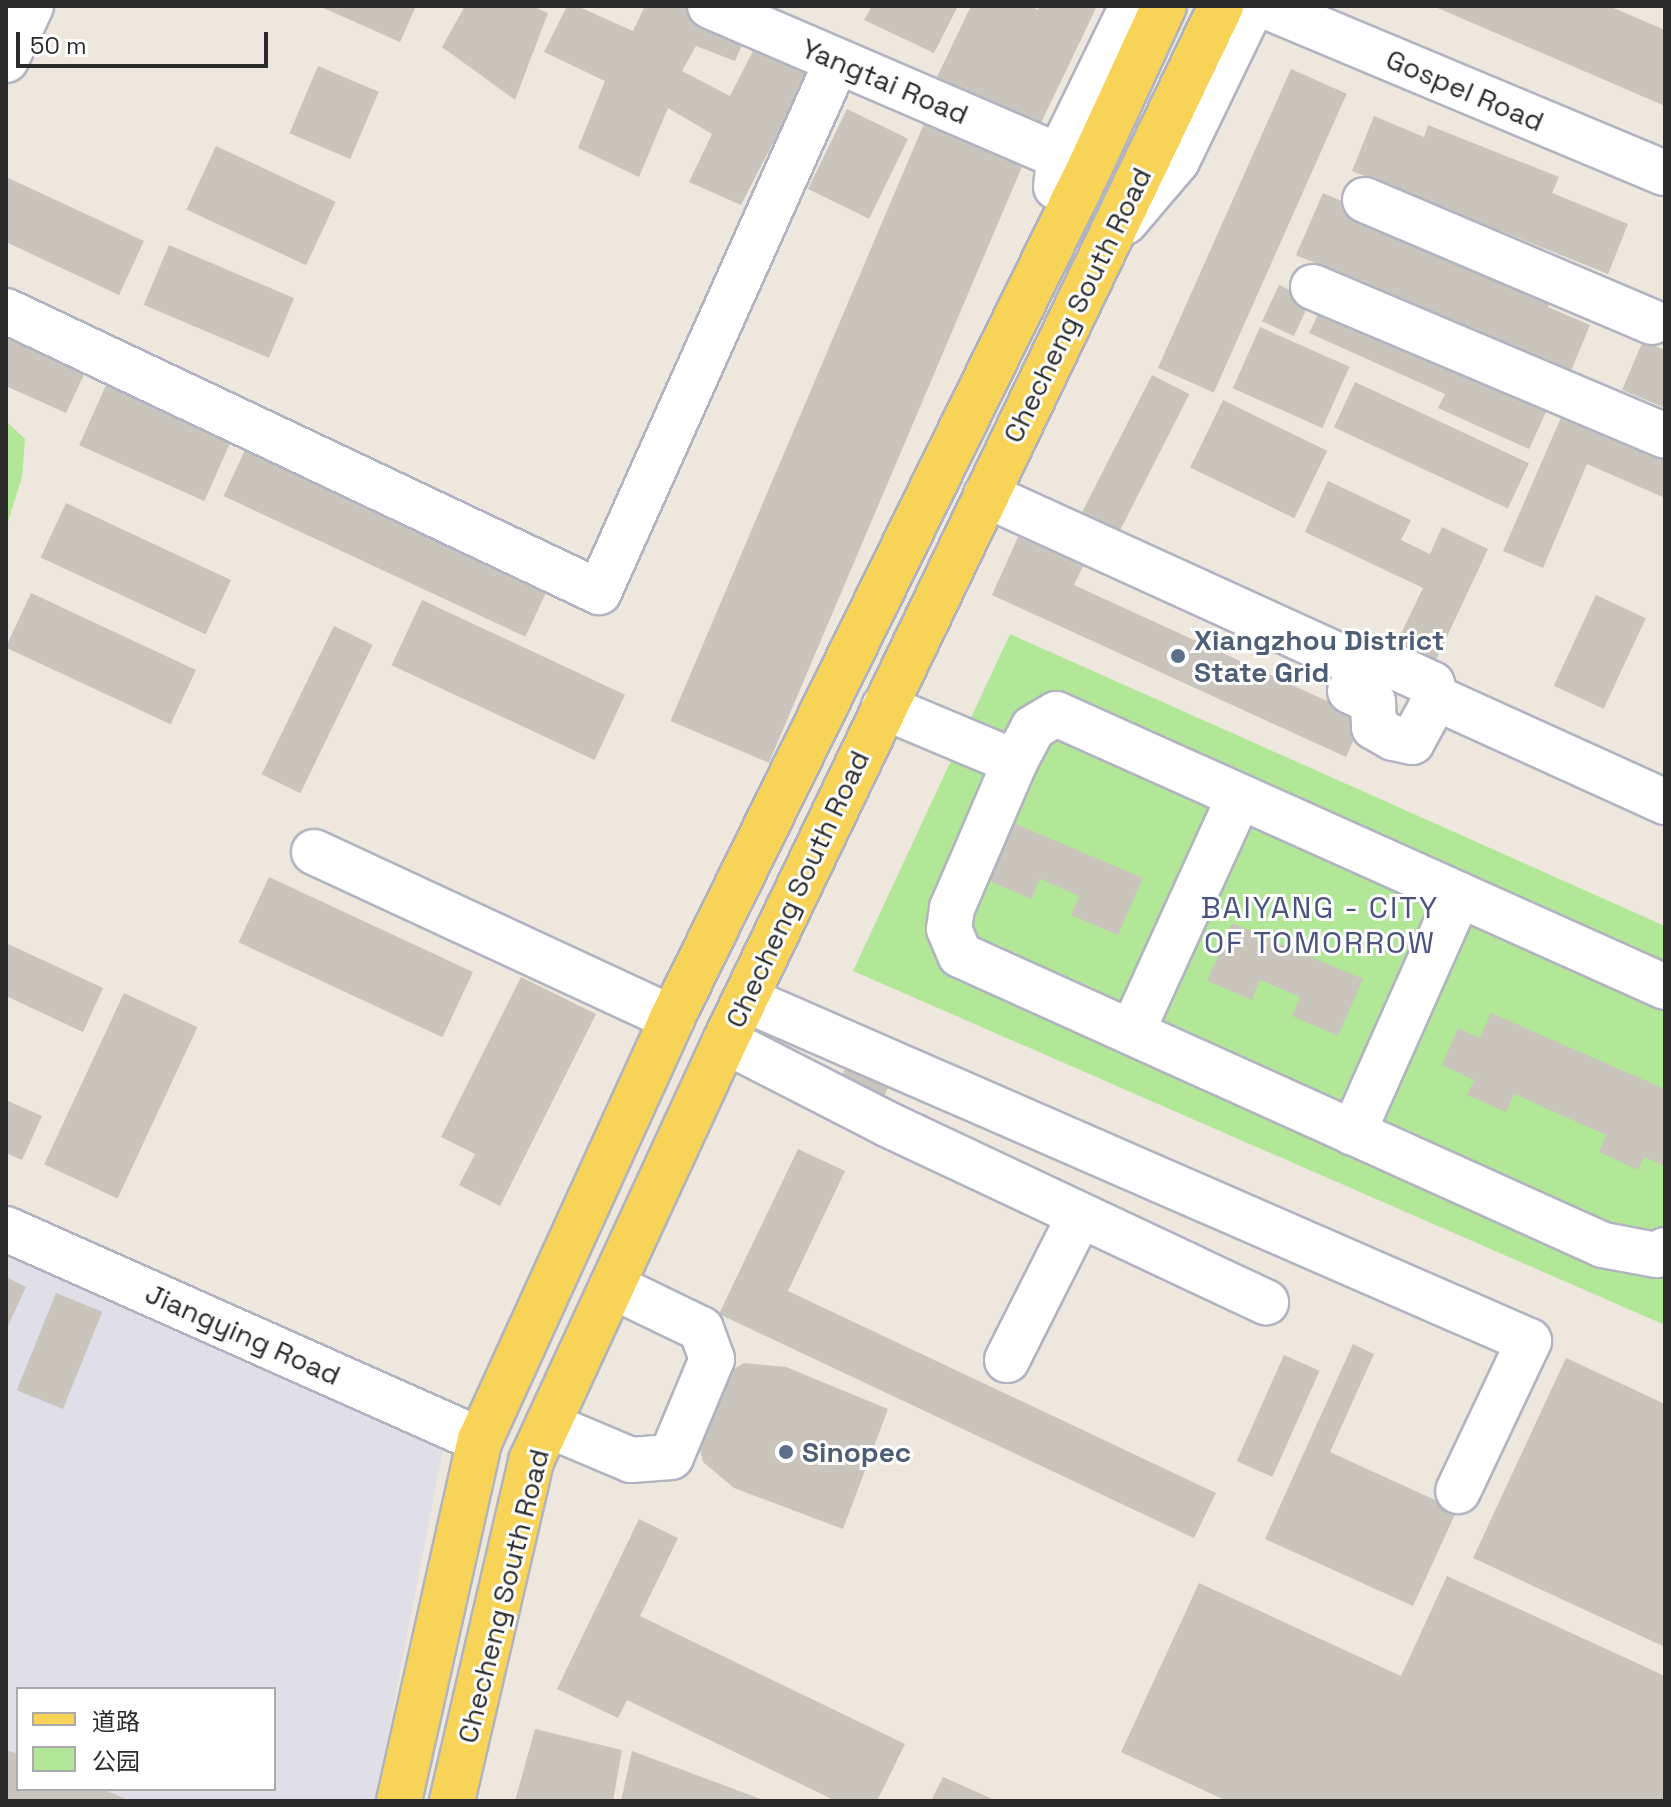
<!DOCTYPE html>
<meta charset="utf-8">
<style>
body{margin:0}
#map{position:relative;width:1671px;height:1807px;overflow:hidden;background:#eee7dd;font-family:"Space Grotesk","Noto Sans SC",sans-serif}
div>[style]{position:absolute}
.industrial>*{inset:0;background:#e0dee6}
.green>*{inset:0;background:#b2e797}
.building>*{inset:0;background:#c9c4bc;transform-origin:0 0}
.roads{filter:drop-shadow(2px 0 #b1b4c0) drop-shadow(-2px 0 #b1b4c0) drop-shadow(0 2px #b1b4c0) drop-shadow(0 -2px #b1b4c0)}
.minor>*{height:44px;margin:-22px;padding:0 22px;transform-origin:22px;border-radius:22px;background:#fff}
.major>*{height:44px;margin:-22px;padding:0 22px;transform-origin:22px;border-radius:22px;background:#f7d358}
.dots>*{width:22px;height:22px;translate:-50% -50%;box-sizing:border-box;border:4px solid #fff;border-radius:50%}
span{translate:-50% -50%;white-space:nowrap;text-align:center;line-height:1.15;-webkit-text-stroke:6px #fff;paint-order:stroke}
.street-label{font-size:28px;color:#2b2b2b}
.service-label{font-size:28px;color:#4e5e75;font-weight:700}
.left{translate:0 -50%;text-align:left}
.neighbourhood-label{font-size:30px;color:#49537f;letter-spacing:2px}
.frame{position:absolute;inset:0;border:8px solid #2b2b2b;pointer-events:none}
.legend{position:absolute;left:16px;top:1687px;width:260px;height:104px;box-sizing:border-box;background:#fff;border:2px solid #aaa;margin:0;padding:10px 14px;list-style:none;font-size:24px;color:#2b2b2b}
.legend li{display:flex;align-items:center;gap:16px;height:40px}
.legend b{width:40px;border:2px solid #aaa}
.scale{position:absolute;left:16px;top:32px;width:252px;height:36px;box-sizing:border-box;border:4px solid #2b2b2b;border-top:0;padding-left:10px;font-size:24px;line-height:28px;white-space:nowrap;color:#2b2b2b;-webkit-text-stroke:6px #fff;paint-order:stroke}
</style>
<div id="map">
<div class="industrial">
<i style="clip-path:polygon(evenodd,6px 1249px,444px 1444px,375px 1801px,6px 1801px,6px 1249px,18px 1689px,274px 1689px,274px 1789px,18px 1789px,18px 1689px)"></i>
</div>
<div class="green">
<i style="clip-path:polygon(6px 421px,25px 439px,22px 477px,6px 528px)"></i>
<i style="clip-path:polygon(1010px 634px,1665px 926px,1665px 1325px,853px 971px)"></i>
</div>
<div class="building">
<i style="clip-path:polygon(319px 6px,416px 6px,400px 42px)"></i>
<i style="clip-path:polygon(465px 6px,532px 6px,548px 13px,515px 100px,442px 47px)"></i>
<i style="clip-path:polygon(567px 6px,577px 6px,633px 31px,645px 6px,685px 6px,747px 34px,735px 61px,696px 46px,682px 71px,730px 96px,755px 47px,810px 71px,741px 205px,689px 182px,712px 134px,668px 108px,639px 177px,578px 148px,605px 81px,544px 52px)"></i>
<i style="clip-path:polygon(872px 6px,958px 6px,934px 53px,864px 20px)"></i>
<i style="clip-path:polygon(971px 6px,1030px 6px,1038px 10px,1040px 6px,1097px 6px,1039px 127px,937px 77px)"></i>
<i style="clip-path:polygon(1433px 6px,1609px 6px,1665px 30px,1665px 106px)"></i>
<i style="left:318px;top:66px;width:66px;height:73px;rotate:23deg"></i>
<i style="left:1291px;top:69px;width:61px;height:327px;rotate:24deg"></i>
<i style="left:847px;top:109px;width:68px;height:89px;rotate:26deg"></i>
<i style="clip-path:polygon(1374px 116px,1424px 137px,1428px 125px,1559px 177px,1552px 193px,1628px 224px,1608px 274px,1352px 171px)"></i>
<i style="left:926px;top:119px;width:107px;height:654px;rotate:23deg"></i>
<i style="left:216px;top:146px;width:132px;height:70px;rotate:25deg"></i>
<i style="clip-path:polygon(6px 177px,144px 241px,119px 295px,6px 242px)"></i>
<i style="clip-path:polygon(1323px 193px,1555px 291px,1548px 307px,1590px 325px,1571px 371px,1296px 255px)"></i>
<i style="left:169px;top:245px;width:136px;height:65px;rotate:23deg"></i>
<i style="left:1279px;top:285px;width:35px;height:40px;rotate:25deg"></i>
<i style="clip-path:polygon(1326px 298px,1552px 399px,1529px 449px,1438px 408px,1445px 394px,1309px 333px)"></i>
<i style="clip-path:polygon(6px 321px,91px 360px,66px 413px,6px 386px)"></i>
<i style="left:1260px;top:327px;width:98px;height:67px;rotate:24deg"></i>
<i style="clip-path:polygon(1643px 341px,1665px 350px,1665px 408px,1622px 390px)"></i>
<i style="left:1152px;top:375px;width:42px;height:167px;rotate:27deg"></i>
<i style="left:1355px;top:382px;width:192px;height:50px;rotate:25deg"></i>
<i style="left:106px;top:385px;width:137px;height:66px;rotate:24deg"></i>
<i style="clip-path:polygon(1569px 399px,1665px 440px,1665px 498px,1587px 464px,1543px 568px,1503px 551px)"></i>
<i style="left:1223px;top:400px;width:116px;height:75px;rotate:26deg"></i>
<i style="left:246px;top:448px;width:333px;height:53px;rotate:25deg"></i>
<i style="clip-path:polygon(1328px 481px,1411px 520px,1401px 540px,1430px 554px,1442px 527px,1488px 549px,1436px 660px,1397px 642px,1423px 588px,1305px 532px)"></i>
<i style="left:66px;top:503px;width:182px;height:60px;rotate:25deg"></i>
<i style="clip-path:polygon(1018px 537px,1041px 547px,1045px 537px,1088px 556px,1074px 585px,1364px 718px,1346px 757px,992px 595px)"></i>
<i style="left:31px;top:593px;width:182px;height:60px;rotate:25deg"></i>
<i style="left:1596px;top:595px;width:55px;height:100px;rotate:25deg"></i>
<i style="left:422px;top:600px;width:224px;height:72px;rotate:25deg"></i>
<i style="left:334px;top:626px;width:43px;height:165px;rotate:26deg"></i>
<i style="clip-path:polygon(1011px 822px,1143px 878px,1118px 935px,1071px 915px,1079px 896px,1040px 879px,1031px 899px,987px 880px)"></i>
<i style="left:269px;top:877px;width:225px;height:72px;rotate:25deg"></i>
<i style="clip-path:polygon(1232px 923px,1363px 979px,1338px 1036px,1292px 1016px,1300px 997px,1260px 980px,1252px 1000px,1207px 981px)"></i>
<i style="clip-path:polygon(6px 943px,103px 988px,83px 1032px,6px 996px)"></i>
<i style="clip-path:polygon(521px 977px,596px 1014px,500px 1206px,459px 1185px,475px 1154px,441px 1137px)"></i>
<i style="left:124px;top:993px;width:81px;height:189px;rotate:25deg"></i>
<i style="clip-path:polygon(1491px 1013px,1665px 1089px,1665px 1166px,1644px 1157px,1638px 1170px,1599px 1152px,1606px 1135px,1514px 1094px,1506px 1112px,1467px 1095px,1474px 1080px,1442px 1065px,1458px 1028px,1480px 1038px)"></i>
<i style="left:849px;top:1060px;width:47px;height:32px;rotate:24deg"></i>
<i style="clip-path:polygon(6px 1100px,42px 1116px,22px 1160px,6px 1153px)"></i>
<i style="clip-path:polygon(798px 1149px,845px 1171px,788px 1291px,1216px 1493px,1194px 1538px,719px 1314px)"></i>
<i style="clip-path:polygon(6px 1277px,26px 1287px,6px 1330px)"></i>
<i style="left:56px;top:1293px;width:50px;height:105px;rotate:22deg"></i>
<i style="clip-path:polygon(1353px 1344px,1374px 1354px,1330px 1452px,1457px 1510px,1413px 1606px,1265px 1539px)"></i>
<i style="left:1284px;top:1355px;width:39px;height:116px;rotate:24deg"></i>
<i style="clip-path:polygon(1566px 1358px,1665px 1404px,1665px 1647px,1473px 1558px)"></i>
<i style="clip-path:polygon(744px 1363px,786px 1367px,888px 1409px,843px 1529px,734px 1488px,703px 1462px,698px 1441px,723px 1376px)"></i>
<i style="clip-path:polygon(639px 1519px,678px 1538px,640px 1616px,905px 1744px,877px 1801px,836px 1801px,627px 1700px,618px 1718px,557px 1689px)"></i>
<i style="clip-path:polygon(1447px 1576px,1665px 1676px,1665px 1801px,1227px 1801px,1121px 1752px,1199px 1583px,1401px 1676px)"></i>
<i style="clip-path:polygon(535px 1729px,622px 1750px,613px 1801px,515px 1801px)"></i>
<i style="clip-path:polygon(6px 1750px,18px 1754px,18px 1789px,102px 1789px,131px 1801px,6px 1801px)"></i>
<i style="clip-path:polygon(632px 1751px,766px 1801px,621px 1801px)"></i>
<i style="clip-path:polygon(943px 1777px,997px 1801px,931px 1801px)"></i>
</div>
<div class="roads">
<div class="minor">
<i style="left:710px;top:6px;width:380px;rotate:23.3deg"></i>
<i style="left:1265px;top:6px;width:433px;rotate:22.7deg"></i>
<i style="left:6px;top:60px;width:60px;rotate:-65.2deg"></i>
<i style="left:1056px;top:187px;width:31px;rotate:-84deg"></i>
<i style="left:1059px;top:156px;width:167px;rotate:-64deg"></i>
<i style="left:1365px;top:200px;width:312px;rotate:23deg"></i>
<i style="left:1125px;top:222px;width:80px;rotate:-49.6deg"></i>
<i style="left:1177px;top:161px;width:172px;rotate:-64.2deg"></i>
<i style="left:1313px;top:287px;width:382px;rotate:22.9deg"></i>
<i style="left:6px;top:311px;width:656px;rotate:25.35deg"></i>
<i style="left:599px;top:592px;width:582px;rotate:-65.86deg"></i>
<i style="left:986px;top:495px;width:413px;rotate:24.5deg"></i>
<i style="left:1362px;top:666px;width:21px;rotate:-14deg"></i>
<i style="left:1382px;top:661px;width:55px;rotate:24.7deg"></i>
<i style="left:1432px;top:684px;width:15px;rotate:74deg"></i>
<i style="left:1436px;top:698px;width:50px;rotate:118.6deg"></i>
<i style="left:1412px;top:742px;width:19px;rotate:-168deg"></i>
<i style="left:1393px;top:738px;width:22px;rotate:-150deg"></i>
<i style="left:1374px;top:727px;width:25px;rotate:-92deg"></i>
<i style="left:1373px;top:702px;width:25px;rotate:-154deg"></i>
<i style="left:1350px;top:691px;width:28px;rotate:-64deg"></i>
<i style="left:1436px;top:698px;width:252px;rotate:24.4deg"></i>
<i style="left:884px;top:707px;width:142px;rotate:22.8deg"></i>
<i style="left:314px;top:852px;width:395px;rotate:24.9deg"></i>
<i style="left:1665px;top:987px;width:667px;rotate:-155.85deg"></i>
<i style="left:1056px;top:714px;width:27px;rotate:149deg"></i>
<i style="left:1033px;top:728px;width:38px;rotate:118deg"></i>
<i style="left:1015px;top:762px;width:159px;rotate:113.3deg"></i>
<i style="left:952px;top:908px;width:21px;rotate:98deg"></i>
<i style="left:949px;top:929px;width:28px;rotate:67deg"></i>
<i style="left:960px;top:955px;width:705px;rotate:24.28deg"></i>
<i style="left:1603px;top:1245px;width:55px;rotate:10.5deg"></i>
<i style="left:1657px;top:1255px;width:9px;rotate:-32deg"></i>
<i style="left:747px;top:1000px;width:853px;rotate:23.56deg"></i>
<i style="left:1529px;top:1341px;width:166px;rotate:115.3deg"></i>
<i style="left:1132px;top:1032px;width:258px;rotate:-65.5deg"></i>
<i style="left:725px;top:1041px;width:182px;rotate:27.1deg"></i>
<i style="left:887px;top:1124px;width:419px;rotate:25.2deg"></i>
<i style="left:1353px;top:1133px;width:261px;rotate:-66deg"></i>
<i style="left:6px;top:1229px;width:519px;rotate:24deg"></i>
<i style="left:1007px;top:1360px;width:162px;rotate:-63.3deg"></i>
<i style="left:548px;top:1425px;width:90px;rotate:22.9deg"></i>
<i style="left:631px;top:1460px;width:40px;rotate:-4.3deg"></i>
<i style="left:671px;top:1457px;width:106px;rotate:-67.3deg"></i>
<i style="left:712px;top:1359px;width:32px;rotate:-110deg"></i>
<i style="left:701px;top:1329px;width:99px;rotate:-154.2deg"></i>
</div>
<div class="major">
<i style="left:399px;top:1801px;width:370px;rotate:-77.4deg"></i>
<i style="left:480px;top:1440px;width:464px;rotate:-65.5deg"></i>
<i style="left:672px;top:1018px;width:946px;rotate:-63.84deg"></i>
<i style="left:1089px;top:169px;width:179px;rotate:-65.3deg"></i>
<i style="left:452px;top:1801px;width:349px;rotate:-76.9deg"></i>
<i style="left:531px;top:1461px;width:463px;rotate:-65.2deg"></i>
<i style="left:725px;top:1041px;width:1148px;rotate:-64.39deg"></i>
</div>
</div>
<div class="dots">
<i style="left:1178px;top:656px;background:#5c6f8a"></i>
<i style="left:786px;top:1452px;background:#5c6f8a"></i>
</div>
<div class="street-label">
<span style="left:885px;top:81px;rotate:23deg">Yangtai Road</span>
<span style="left:1465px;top:90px;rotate:23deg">Gospel Road</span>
<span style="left:1077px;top:305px;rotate:-64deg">Checheng South Road</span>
<span style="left:797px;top:889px;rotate:-65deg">Checheng South Road</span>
<span style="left:243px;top:1334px;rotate:24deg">Jiangying Road</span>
<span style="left:503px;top:1596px;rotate:-76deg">Checheng South Road</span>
</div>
<div class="service-label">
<span class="left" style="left:1194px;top:656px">Xiangzhou District<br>State Grid</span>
<span class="left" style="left:802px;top:1452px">Sinopec</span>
</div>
<div class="neighbourhood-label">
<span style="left:1320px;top:925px">BAIYANG - CITY<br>OF TOMORROW</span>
</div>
<div class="frame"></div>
<ul class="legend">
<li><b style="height:10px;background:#f7d358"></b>道路</li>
<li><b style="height:22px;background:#b2e797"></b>公园</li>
</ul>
<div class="scale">50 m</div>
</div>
